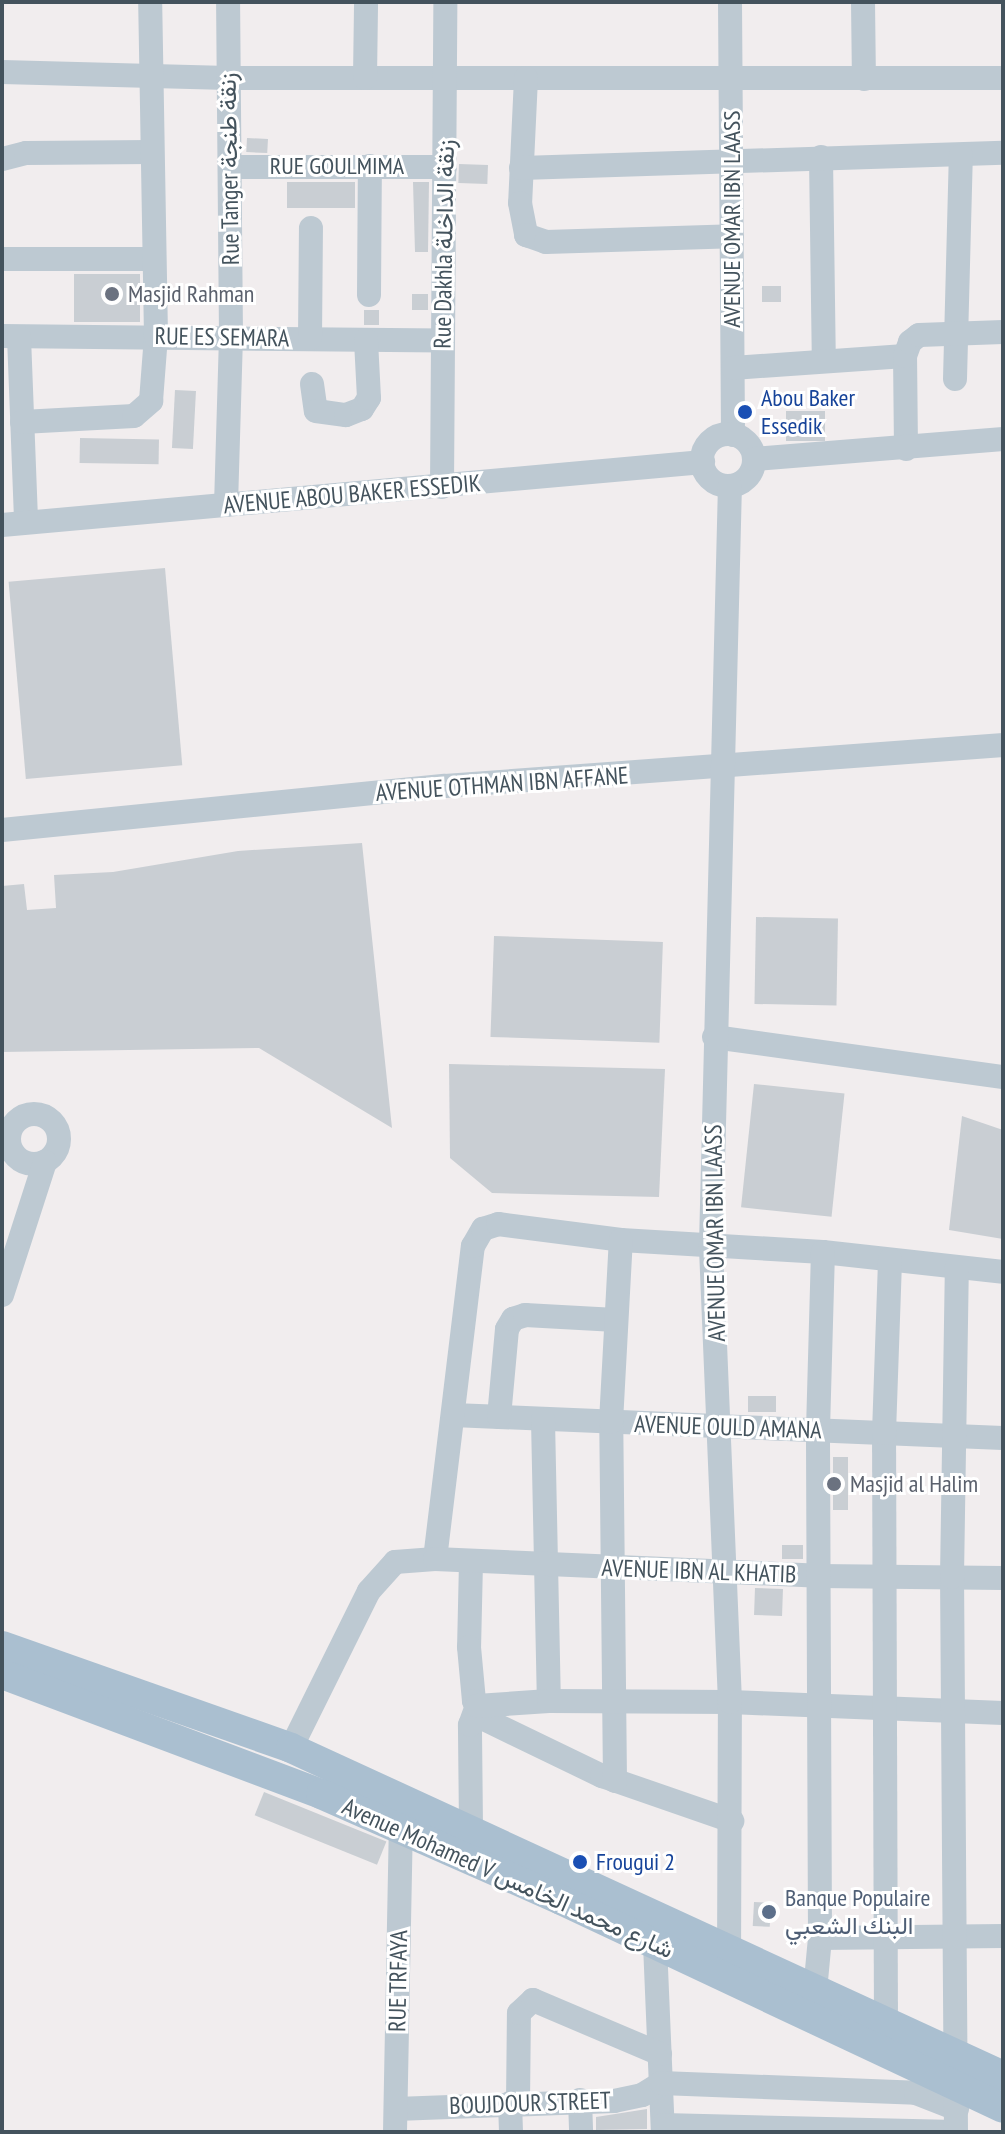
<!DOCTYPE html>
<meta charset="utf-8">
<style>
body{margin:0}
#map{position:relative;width:1005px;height:2134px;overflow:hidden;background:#f1edee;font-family:"PT Sans Narrow",Vazirmatn,sans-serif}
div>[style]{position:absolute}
.building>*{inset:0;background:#c9ced3;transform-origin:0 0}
.minor>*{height:24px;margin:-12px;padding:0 12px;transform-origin:12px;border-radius:12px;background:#bdc9d2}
.minor>.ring{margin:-12px;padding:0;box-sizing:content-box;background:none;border:24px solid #bdc9d2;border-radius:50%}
.major>*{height:30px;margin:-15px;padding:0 15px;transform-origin:15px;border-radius:15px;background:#aabfd0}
.dots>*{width:22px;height:22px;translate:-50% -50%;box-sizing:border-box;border:4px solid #fff;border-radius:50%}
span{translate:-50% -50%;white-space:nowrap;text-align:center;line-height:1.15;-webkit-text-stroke:6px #fff;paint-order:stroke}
.street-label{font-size:24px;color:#44535d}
.worship-label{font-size:24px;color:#5b616d}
.left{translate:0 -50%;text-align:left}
.transit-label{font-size:24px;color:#164399}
.service-label{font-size:24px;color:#4e5e75}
.frame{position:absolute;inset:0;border:4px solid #44535d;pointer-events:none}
</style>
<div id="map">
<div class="building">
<i style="left:247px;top:138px;width:21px;height:14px;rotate:3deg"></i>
<i style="left:459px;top:164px;width:29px;height:19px;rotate:2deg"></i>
<i style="left:287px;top:182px;width:68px;height:26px"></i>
<i style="clip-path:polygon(413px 182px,429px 182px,428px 252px,415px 252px)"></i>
<i style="left:74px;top:274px;width:66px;height:48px"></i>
<i style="left:781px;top:286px;width:16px;height:19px;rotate:90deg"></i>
<i style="left:412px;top:294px;width:16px;height:16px"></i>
<i style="left:364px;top:310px;width:15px;height:15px"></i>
<i style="left:175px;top:390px;width:21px;height:58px;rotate:3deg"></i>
<i style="left:786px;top:411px;width:39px;height:30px"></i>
<i style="left:80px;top:438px;width:79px;height:25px;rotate:1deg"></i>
<i style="left:165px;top:568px;width:198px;height:157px;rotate:85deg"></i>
<i style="clip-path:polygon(362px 843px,392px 1128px,259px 1048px,2px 1052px,2px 886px,24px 884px,27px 910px,56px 908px,54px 875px,113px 872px,238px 851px)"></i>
<i style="left:756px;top:917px;width:82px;height:87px;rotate:1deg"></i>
<i style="left:494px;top:936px;width:169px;height:101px;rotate:2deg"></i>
<i style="clip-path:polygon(449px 1064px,665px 1069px,659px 1197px,492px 1193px,450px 1158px)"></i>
<i style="left:754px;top:1084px;width:91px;height:124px;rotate:6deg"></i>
<i style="clip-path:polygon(962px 1116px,1003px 1130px,1003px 1239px,949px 1230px)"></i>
<i style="left:748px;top:1396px;width:28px;height:16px"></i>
<i style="left:833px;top:1457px;width:15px;height:53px"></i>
<i style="left:782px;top:1545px;width:21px;height:14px"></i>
<i style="left:755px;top:1588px;width:28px;height:27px;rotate:2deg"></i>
<i style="left:264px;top:1792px;width:132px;height:25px;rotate:22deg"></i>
<i style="left:754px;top:1902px;width:17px;height:24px;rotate:3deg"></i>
<i style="clip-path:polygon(647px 2109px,647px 2129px,596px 2130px,596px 2117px)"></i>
</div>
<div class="minor">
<i style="left:730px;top:2px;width:433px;rotate:89.6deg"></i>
<i style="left:863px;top:2px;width:77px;rotate:89.3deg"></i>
<i style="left:2px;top:72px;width:226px;rotate:1.5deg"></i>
<i style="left:228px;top:78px;width:775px"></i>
<i style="left:365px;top:78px;width:76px;rotate:-89.2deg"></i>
<i style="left:526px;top:78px;width:125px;rotate:92.7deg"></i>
<i style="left:520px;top:203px;width:33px;rotate:79deg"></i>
<i style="left:526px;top:235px;width:21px;rotate:19deg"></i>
<i style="left:546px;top:242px;width:186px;rotate:-1.8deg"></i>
<i style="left:821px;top:157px;width:204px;rotate:89.2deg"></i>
<i style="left:2px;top:159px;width:25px;rotate:-14deg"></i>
<i style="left:26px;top:153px;width:125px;rotate:-0.5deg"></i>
<i style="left:230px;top:167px;width:215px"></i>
<i style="left:521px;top:168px;width:482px;rotate:-1.8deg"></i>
<i style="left:2px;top:259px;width:150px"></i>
<i style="left:369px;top:295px;width:129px;rotate:-89.6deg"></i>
<i style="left:2px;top:336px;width:441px;rotate:0.6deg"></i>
<i style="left:19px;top:337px;width:185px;rotate:87.8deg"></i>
<i style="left:310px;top:338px;width:110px;rotate:-89.5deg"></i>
<i style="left:733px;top:368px;width:172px;rotate:-4deg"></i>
<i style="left:955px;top:379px;width:223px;rotate:-88.5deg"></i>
<i style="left:312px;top:384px;width:27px;rotate:82deg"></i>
<i style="left:316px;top:411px;width:30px;rotate:8deg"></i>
<i style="left:346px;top:415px;width:17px;rotate:-21deg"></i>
<i style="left:362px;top:409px;width:13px;rotate:-58deg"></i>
<i style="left:369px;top:398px;width:58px;rotate:-93deg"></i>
<i style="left:22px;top:422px;width:112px;rotate:-3.1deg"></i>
<i style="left:134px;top:416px;width:23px;rotate:-41deg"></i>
<i style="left:151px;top:401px;width:65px;rotate:-85.6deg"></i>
<i style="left:156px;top:336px;width:334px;rotate:-91deg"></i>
<i class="ring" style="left:702px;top:434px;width:28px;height:28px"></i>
<i style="left:906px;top:449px;width:93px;rotate:-90.6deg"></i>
<i style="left:905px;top:356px;width:15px;rotate:-70deg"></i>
<i style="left:910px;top:342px;width:11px;rotate:-38deg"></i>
<i style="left:919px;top:335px;width:84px;rotate:-2deg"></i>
<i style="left:754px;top:459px;width:250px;rotate:-4.6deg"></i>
<i style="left:442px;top:487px;width:485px;rotate:-89.6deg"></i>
<i style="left:226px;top:505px;width:168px;rotate:-88.3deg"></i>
<i style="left:231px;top:337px;width:335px;rotate:-90.5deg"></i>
<i style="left:2px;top:525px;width:704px;rotate:-5.14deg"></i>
<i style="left:2px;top:830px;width:445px;rotate:-5.7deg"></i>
<i style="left:445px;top:786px;width:560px;rotate:-4.2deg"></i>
<i style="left:714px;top:1037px;width:292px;rotate:7.9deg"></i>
<i class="ring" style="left:9px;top:1114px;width:26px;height:26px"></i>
<i style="left:2px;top:1295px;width:140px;rotate:-72.1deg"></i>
<i style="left:453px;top:1415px;width:550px;rotate:2.39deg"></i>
<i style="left:499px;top:1417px;width:88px;rotate:-84.8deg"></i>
<i style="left:507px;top:1329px;width:12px;rotate:-59deg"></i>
<i style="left:513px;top:1319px;width:13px;rotate:-18deg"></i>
<i style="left:525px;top:1315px;width:91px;rotate:3.1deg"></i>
<i style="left:543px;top:1420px;width:281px;rotate:88.8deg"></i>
<i style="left:435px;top:1559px;width:315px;rotate:-83.1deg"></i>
<i style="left:473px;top:1246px;width:20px;rotate:-60deg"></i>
<i style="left:483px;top:1229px;width:16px;rotate:-18deg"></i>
<i style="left:498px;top:1224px;width:124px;rotate:7.4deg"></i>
<i style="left:621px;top:1240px;width:202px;rotate:3.4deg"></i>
<i style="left:823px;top:1252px;width:181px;rotate:6.3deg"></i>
<i style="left:471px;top:1562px;width:85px;rotate:91.3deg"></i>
<i style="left:469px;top:1647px;width:54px;rotate:84.7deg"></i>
<i style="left:474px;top:1701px;width:22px;rotate:58deg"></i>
<i style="left:486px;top:1720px;width:129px;rotate:25.8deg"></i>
<i style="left:602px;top:1776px;width:138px;rotate:19.1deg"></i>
<i style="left:291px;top:1748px;width:175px;rotate:-63.6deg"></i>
<i style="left:369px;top:1591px;width:39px;rotate:-48deg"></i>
<i style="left:395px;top:1562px;width:40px;rotate:-4.3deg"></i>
<i style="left:435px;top:1559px;width:384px;rotate:2.5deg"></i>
<i style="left:819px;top:1576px;width:184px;rotate:0.6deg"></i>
<i style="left:615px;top:1781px;width:359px;rotate:-90.6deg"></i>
<i style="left:611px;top:1422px;width:182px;rotate:-86.9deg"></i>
<i style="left:471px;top:1827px;width:102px;rotate:-90.6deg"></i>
<i style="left:470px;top:1725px;width:20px;rotate:-70deg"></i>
<i style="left:477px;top:1706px;width:72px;rotate:-4deg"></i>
<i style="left:549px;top:1701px;width:181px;rotate:0.3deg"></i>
<i style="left:730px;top:1702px;width:273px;rotate:2.3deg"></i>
<i style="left:820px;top:1938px;width:183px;rotate:-0.6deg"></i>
<i style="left:655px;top:1944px;width:188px;rotate:87.6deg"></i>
<i style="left:729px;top:1965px;width:263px;rotate:-89.8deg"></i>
<i style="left:730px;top:1702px;width:457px;rotate:-92.4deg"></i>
<i style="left:711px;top:1245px;width:759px;rotate:-88.57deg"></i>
<i style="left:815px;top:1991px;width:53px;rotate:-84.6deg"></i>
<i style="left:820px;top:1938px;width:508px;rotate:-90.23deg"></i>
<i style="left:818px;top:1430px;width:178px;rotate:-88.4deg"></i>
<i style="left:886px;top:2026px;width:593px;rotate:-90.19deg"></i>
<i style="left:884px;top:1433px;width:173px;rotate:-88deg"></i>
<i style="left:580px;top:2100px;width:32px;rotate:88deg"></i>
<i style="left:510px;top:2103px;width:29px;rotate:88deg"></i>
<i style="left:518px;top:2103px;width:90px;rotate:-89.4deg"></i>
<i style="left:519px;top:2013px;width:19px;rotate:-43deg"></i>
<i style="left:533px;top:2000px;width:138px;rotate:23deg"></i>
<i style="left:396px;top:2109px;width:218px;rotate:-2.1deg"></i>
<i style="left:614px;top:2101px;width:29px;rotate:-12deg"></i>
<i style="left:642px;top:2095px;width:22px;rotate:-32deg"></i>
<i style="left:661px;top:2083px;width:255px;rotate:2.2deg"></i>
<i style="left:916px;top:2093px;width:44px;rotate:21.3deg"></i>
<i style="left:663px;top:2125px;width:281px;rotate:1.4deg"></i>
<i style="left:395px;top:2132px;width:302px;rotate:-88.9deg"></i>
<i style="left:956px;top:2132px;width:555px;rotate:-90.41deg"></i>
<i style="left:952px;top:1577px;width:309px;rotate:-89.1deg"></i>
</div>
<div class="major">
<i style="left:2px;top:1646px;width:306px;rotate:19.4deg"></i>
<i style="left:291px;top:1748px;width:784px;rotate:24.73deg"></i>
<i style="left:2px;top:1674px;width:341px;rotate:20.6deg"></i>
<i style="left:321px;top:1794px;width:262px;rotate:23.8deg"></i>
<i style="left:561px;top:1900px;width:488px;rotate:25.2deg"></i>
</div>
<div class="dots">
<i style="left:112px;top:294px;background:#6b7280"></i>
<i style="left:745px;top:412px;background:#1a4fb4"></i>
<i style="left:834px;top:1484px;background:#6b7280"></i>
<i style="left:580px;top:1862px;background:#1a4fb4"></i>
<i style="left:769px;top:1912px;background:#5c6f8a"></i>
</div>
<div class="street-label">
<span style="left:337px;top:166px">RUE GOULMIMA</span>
<span style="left:229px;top:169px;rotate:-91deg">Rue Tanger زنقة طنجة</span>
<span style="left:732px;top:219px;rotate:-90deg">AVENUE OMAR IBN LAASS</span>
<span style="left:444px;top:244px;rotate:-89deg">Rue Dakhla زنقة الداخلة</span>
<span style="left:222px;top:337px;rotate:1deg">RUE ES SEMARA</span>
<span style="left:352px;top:494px;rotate:-5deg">AVENUE ABOU BAKER ESSEDIK</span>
<span style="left:502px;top:784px;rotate:-4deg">AVENUE OTHMAN IBN AFFANE</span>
<span style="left:715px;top:1233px;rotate:-91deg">AVENUE OMAR IBN LAASS</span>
<span style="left:728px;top:1427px;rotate:2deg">AVENUE OULD AMANA</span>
<span style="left:699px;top:1571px;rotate:2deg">AVENUE IBN AL KHATIB</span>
<span style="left:508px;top:1878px;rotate:24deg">Avenue Mohamed V شارع محمد الخامس</span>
<span style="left:398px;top:1981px;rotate:-89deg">RUE TRFAYA</span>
<span style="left:530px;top:2103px;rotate:-2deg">BOUJDOUR STREET</span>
</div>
<div class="worship-label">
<span class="left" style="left:128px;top:294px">Masjid Rahman</span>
<span class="left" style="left:850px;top:1484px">Masjid al Halim</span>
</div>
<div class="transit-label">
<span class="left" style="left:761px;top:412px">Abou Baker<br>Essedik</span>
<span class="left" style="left:596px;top:1862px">Frougui 2</span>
</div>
<div class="service-label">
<span class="left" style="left:785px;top:1912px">Banque Populaire<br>البنك الشعبي</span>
</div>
<div class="frame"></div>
</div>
